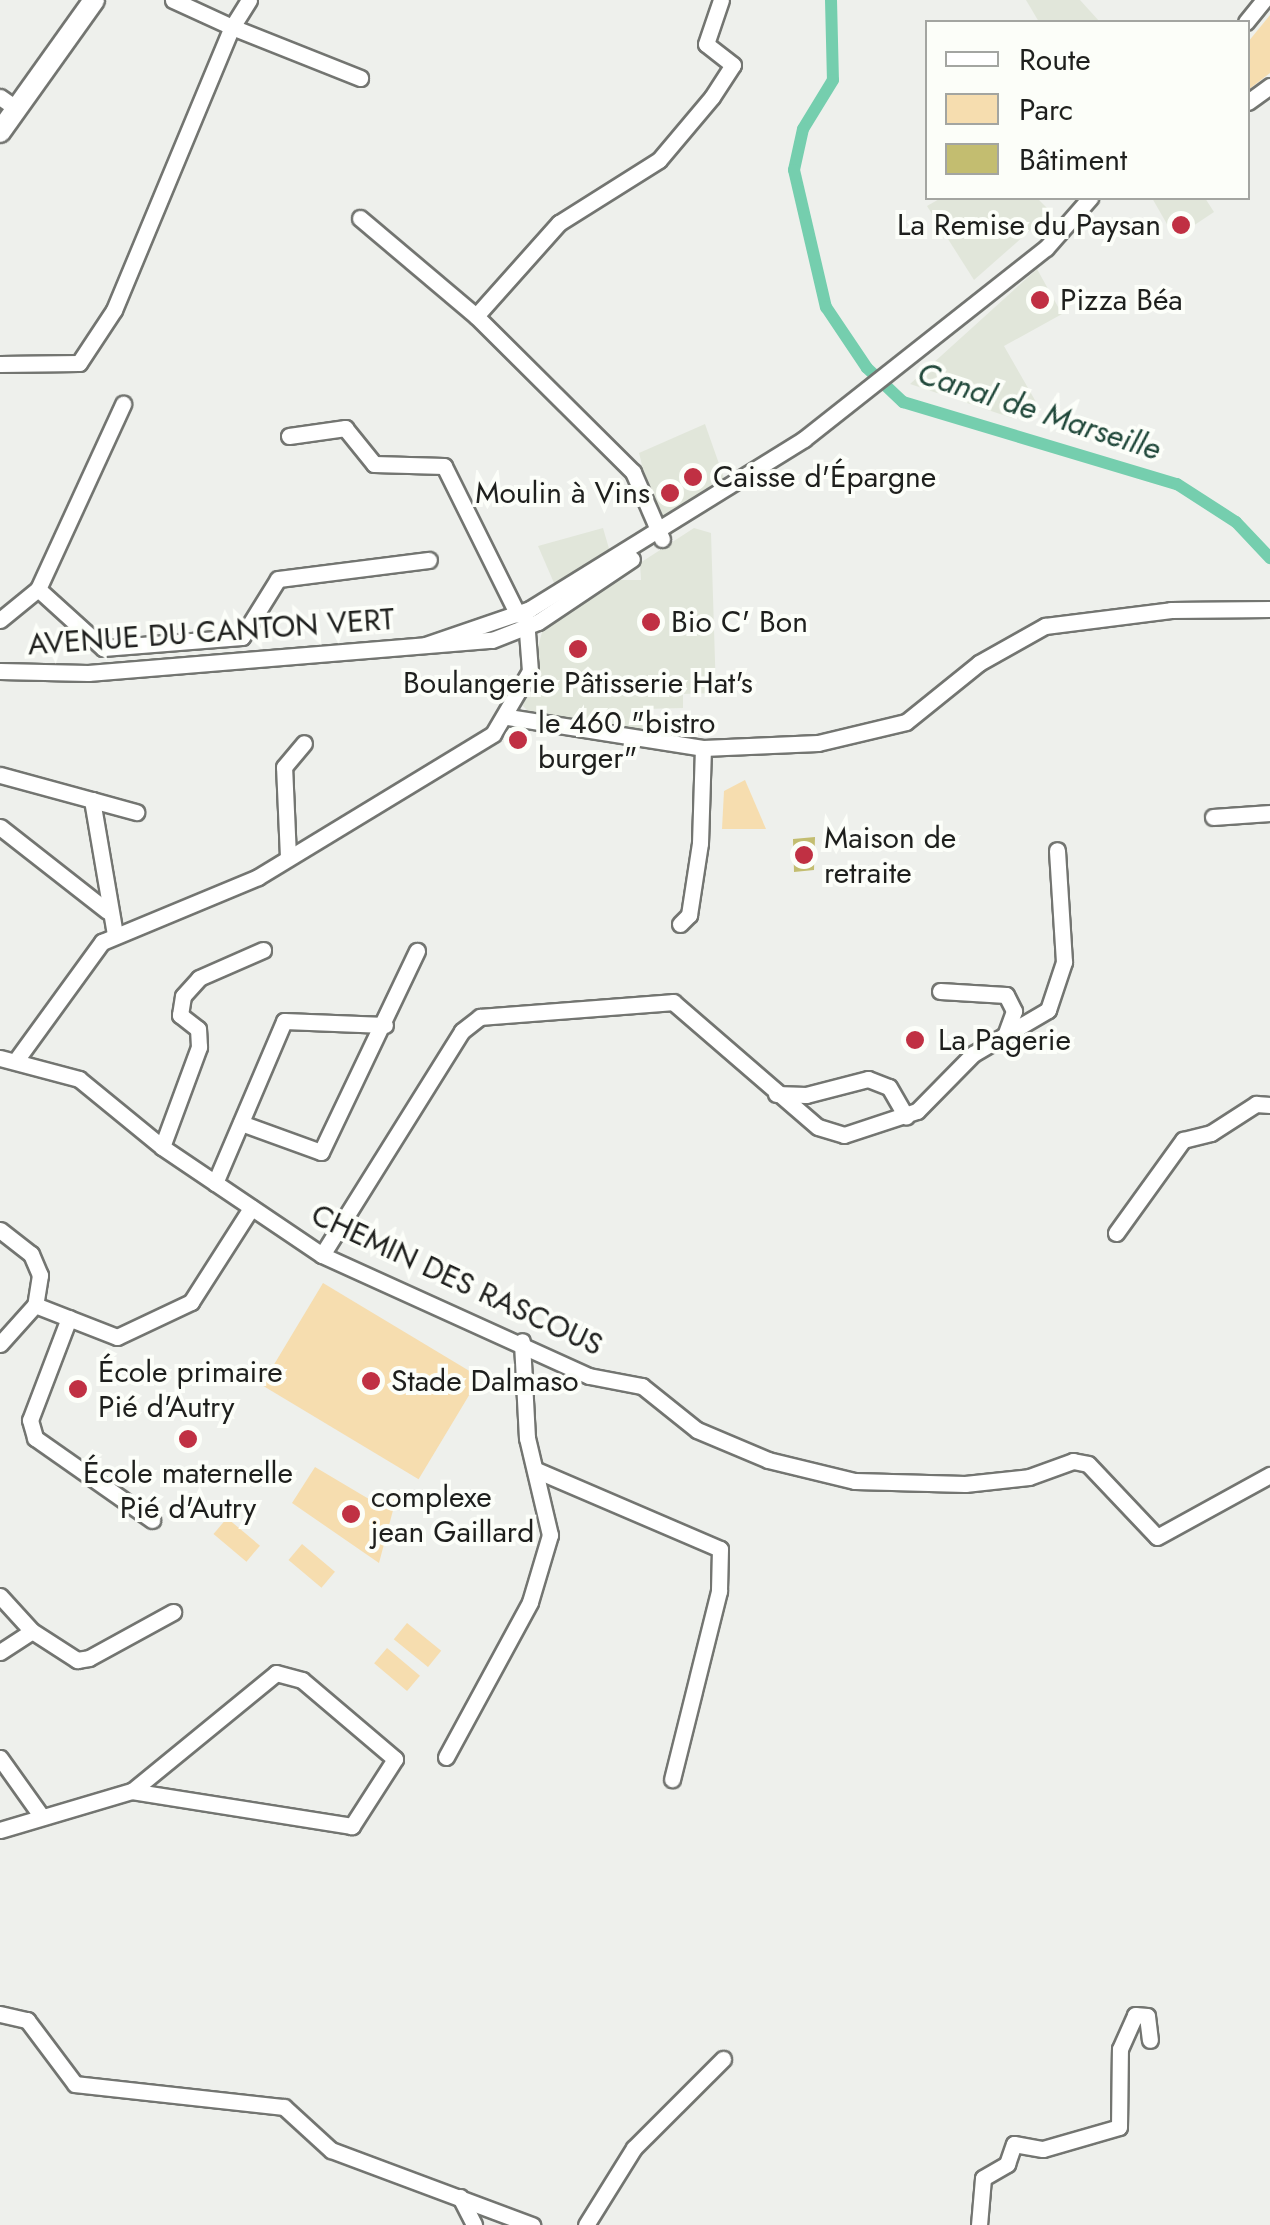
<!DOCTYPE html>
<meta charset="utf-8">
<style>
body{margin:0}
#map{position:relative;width:1270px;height:2225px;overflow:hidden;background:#eef0ec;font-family:Jost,sans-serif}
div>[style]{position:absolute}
.built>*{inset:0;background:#e1e6da}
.green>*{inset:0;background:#f6ddaf;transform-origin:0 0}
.canal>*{height:12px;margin:-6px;padding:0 6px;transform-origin:6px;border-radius:6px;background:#75ceae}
.building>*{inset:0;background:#c3bd70}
.roads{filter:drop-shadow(2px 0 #737571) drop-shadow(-2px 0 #737571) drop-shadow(0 2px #737571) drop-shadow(0 -2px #737571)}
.minor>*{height:15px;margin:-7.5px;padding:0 7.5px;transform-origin:7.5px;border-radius:7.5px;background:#fff}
.major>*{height:20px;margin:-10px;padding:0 10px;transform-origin:10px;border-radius:10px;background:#fff}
.dots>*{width:28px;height:28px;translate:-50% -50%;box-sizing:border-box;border:5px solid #fcfef9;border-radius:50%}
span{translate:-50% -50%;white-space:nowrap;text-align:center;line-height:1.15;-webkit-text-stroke:8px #fcfef9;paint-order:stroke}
.poi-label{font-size:30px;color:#1e1f1d}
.right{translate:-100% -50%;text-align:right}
.left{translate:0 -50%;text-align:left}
.street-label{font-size:30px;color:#1e1f1d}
.water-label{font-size:32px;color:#20483a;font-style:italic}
.legend{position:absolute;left:925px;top:20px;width:325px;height:180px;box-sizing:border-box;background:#fcfef9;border:2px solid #a3a5a1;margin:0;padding:12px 18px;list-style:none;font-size:30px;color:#1e1f1d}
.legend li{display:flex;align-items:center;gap:20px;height:50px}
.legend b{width:50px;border:2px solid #a3a5a1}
</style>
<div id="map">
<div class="built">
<i style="clip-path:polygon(1026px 0,1080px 0,1100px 22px,1039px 22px)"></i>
<i style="clip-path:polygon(941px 198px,1037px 198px,1051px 212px,974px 280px,927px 206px)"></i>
<i style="clip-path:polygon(1152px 198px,1205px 198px,1214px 212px,1175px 238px)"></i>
<i style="clip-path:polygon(1037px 269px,1062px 314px,1004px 346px,1036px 402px,1012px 418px,910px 384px)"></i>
<i style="clip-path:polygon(705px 424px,724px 478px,656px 522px,639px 453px)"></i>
<i style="clip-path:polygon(603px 528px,610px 552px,554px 583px,538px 546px)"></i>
<i style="clip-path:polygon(694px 528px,711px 533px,716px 693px,683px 694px,683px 708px,643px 709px,642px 734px,530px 713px,523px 706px,543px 628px,614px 580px,641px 580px,640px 563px)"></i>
</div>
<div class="green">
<i style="clip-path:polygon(1270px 15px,1270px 73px,1248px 90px,1248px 42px)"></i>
<i style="clip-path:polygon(745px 780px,766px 829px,722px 829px,724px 791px)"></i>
<i style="left:323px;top:1283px;width:183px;height:119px;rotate:31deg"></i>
<i style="clip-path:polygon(315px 1467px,379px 1505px,387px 1493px,396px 1499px,379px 1563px,292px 1503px)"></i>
<i style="left:227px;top:1518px;width:43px;height:21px;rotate:40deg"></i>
<i style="left:302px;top:1544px;width:43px;height:21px;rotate:40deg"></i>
<i style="left:407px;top:1623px;width:44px;height:21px;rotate:39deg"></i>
<i style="left:387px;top:1648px;width:43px;height:20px;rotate:40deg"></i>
</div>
<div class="canal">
<i style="left:831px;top:0;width:80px;rotate:88.6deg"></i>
<i style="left:833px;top:80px;width:57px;rotate:121.5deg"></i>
<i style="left:803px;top:129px;width:42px;rotate:102.4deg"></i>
<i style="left:794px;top:170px;width:141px;rotate:76.9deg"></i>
<i style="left:826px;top:307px;width:73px;rotate:56.1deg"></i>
<i style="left:867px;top:368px;width:50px;rotate:43.4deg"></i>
<i style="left:903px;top:402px;width:286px;rotate:16.7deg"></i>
<i style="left:1177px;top:484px;width:70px;rotate:32.8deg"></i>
<i style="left:1236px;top:522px;width:50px;rotate:46.6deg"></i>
</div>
<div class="building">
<i style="clip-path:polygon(815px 837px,814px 870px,794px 872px,793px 839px)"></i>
</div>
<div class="roads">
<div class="minor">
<i style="left:249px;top:0;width:32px;rotate:122deg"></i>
<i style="left:232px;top:27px;width:138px;rotate:21.7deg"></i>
<i style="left:1246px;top:22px;width:28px;rotate:-51deg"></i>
<i style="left:0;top:97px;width:21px;rotate:35deg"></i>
<i style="left:1248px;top:102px;width:27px;rotate:-36deg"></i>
<i style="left:360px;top:218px;width:152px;rotate:40.2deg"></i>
<i style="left:0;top:364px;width:79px;rotate:-0.7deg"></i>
<i style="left:79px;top:363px;width:64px;rotate:-56.6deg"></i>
<i style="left:114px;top:310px;width:307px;rotate:-67.4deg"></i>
<i style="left:232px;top:27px;width:65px;rotate:-155.4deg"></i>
<i style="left:289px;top:436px;width:57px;rotate:-8.1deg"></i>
<i style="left:345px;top:428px;width:46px;rotate:51.1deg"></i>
<i style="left:374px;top:464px;width:70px;rotate:1.6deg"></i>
<i style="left:444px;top:466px;width:166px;rotate:63.6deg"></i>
<i style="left:662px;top:539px;width:73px;rotate:-113.4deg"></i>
<i style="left:633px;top:472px;width:221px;rotate:-135.2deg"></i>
<i style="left:476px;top:316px;width:125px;rotate:-48.3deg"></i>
<i style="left:559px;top:223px;width:118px;rotate:-32.2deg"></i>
<i style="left:659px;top:160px;width:82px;rotate:-49.9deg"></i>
<i style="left:712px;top:97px;width:38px;rotate:-57deg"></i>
<i style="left:733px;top:65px;width:34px;rotate:-142deg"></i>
<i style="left:706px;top:44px;width:46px;rotate:-71.2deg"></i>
<i style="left:38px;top:589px;width:88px;rotate:42.2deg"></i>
<i style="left:103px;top:648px;width:139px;rotate:-4.5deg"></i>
<i style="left:242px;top:637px;width:68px;rotate:-58.2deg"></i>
<i style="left:278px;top:579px;width:152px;rotate:-7.2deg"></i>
<i style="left:0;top:620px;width:49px;rotate:-39.2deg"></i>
<i style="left:38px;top:589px;width:204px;rotate:-65.3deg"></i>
<i style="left:425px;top:645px;width:111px;rotate:-18.9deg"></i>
<i style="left:530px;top:609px;width:322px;rotate:-31.8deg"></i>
<i style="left:804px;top:439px;width:308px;rotate:-38.3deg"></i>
<i style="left:1046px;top:248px;width:67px;rotate:-48.7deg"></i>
<i style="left:0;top:671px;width:88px;rotate:1.3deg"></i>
<i style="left:88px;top:673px;width:405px;rotate:-4.7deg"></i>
<i style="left:492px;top:640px;width:49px;rotate:-21.4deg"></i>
<i style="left:538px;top:622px;width:113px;rotate:-33.8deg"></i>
<i style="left:508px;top:717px;width:197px;rotate:9deg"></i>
<i style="left:703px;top:748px;width:115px;rotate:-2.5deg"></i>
<i style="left:818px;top:743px;width:90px;rotate:-13.4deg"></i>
<i style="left:906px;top:722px;width:94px;rotate:-38.9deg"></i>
<i style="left:979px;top:663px;width:76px;rotate:-29.3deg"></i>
<i style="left:1045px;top:626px;width:127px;rotate:-7.2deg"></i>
<i style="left:1171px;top:610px;width:99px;rotate:-0.6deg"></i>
<i style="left:0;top:775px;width:95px;rotate:15.2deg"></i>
<i style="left:92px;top:800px;width:137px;rotate:80.3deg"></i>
<i style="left:92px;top:800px;width:46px;rotate:15.3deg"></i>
<i style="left:1213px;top:817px;width:57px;rotate:-4deg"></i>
<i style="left:0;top:827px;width:136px;rotate:38.1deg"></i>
<i style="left:288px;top:857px;width:90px;rotate:-92.5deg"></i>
<i style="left:284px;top:767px;width:31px;rotate:-50deg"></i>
<i style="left:680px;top:924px;width:13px;rotate:-45deg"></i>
<i style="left:689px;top:915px;width:73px;rotate:-81.3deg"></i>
<i style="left:700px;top:843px;width:95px;rotate:-88.2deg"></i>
<i style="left:940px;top:991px;width:66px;rotate:3.5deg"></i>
<i style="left:1006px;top:995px;width:18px;rotate:63deg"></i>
<i style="left:1014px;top:1011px;width:27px;rotate:110deg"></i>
<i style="left:0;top:1058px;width:82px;rotate:14.9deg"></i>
<i style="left:79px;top:1079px;width:107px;rotate:39.3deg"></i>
<i style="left:162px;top:1147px;width:193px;rotate:34deg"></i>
<i style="left:322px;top:1255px;width:293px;rotate:24.4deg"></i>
<i style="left:589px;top:1376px;width:54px;rotate:10.7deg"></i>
<i style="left:642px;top:1386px;width:70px;rotate:38.7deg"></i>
<i style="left:697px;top:1430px;width:77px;rotate:22.9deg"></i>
<i style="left:768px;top:1460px;width:89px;rotate:13.6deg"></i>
<i style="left:855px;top:1481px;width:110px;rotate:1.6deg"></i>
<i style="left:965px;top:1484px;width:64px;rotate:-6.2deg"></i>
<i style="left:1029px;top:1477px;width:47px;rotate:-20deg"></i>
<i style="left:1073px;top:1461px;width:15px;rotate:11deg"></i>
<i style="left:1088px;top:1464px;width:100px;rotate:46.6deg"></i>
<i style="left:1157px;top:1537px;width:129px;rotate:-28.8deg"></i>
<i style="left:17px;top:1059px;width:145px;rotate:-54deg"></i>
<i style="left:102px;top:942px;width:169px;rotate:-22.6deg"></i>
<i style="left:258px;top:877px;width:275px;rotate:-31.3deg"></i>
<i style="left:493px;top:734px;width:73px;rotate:-59.6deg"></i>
<i style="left:530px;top:671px;width:52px;rotate:-94.4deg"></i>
<i style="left:776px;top:1094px;width:30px;rotate:2deg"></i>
<i style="left:806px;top:1095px;width:64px;rotate:-14.5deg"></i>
<i style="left:868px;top:1079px;width:22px;rotate:21deg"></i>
<i style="left:889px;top:1087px;width:34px;rotate:60deg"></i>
<i style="left:241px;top:1123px;width:85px;rotate:19.9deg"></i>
<i style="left:321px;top:1152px;width:223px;rotate:-64.5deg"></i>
<i style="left:162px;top:1147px;width:107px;rotate:-69.7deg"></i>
<i style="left:199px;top:1047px;width:18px;rotate:-93deg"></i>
<i style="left:198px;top:1029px;width:23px;rotate:-142deg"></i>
<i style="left:180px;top:1015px;width:19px;rotate:-81deg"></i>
<i style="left:183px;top:996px;width:24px;rotate:-48deg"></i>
<i style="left:199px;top:978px;width:70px;rotate:-23.6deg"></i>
<i style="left:215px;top:1183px;width:176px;rotate:-66.9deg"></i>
<i style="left:284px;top:1021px;width:101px;rotate:2.3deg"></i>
<i style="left:0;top:1230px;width:39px;rotate:38deg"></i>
<i style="left:31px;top:1254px;width:23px;rotate:67deg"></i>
<i style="left:40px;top:1275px;width:30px;rotate:99deg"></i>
<i style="left:1116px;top:1233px;width:115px;rotate:-54.2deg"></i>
<i style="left:1183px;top:1140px;width:29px;rotate:-14deg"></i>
<i style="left:1211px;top:1133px;width:54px;rotate:-32.8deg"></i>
<i style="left:1256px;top:1104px;width:14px;rotate:4deg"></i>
<i style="left:322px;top:1255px;width:264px;rotate:-58deg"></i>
<i style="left:462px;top:1031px;width:23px;rotate:-38deg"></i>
<i style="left:480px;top:1017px;width:194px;rotate:-4.4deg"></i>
<i style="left:673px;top:1002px;width:191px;rotate:40.8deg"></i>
<i style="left:818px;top:1127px;width:27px;rotate:17deg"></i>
<i style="left:844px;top:1135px;width:77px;rotate:-18.2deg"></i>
<i style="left:917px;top:1111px;width:80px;rotate:-45.5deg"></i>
<i style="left:973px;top:1054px;width:87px;rotate:-30.4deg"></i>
<i style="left:1048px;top:1010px;width:51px;rotate:-71.6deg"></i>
<i style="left:1064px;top:962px;width:112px;rotate:-93.6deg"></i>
<i style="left:69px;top:1318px;width:109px;rotate:110.9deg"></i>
<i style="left:30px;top:1420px;width:19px;rotate:74deg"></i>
<i style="left:35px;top:1438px;width:143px;rotate:35deg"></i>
<i style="left:0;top:1344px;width:52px;rotate:-48.1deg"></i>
<i style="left:35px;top:1305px;width:88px;rotate:21.3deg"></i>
<i style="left:117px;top:1337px;width:82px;rotate:-25.3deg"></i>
<i style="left:191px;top:1302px;width:112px;rotate:-57.4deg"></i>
<i style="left:536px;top:1470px;width:200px;rotate:23.2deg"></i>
<i style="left:720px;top:1549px;width:42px;rotate:91.4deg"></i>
<i style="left:719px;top:1591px;width:194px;rotate:104deg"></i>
<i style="left:0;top:1596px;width:47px;rotate:47.6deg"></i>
<i style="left:0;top:1652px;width:38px;rotate:-33deg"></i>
<i style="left:32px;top:1631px;width:54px;rotate:32.8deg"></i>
<i style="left:77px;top:1660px;width:12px;rotate:-9deg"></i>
<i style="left:89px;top:1658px;width:96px;rotate:-28.7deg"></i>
<i style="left:446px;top:1757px;width:176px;rotate:-61.5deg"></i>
<i style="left:530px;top:1602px;width:70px;rotate:-73.4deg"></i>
<i style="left:550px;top:1535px;width:100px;rotate:-103.3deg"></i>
<i style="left:527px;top:1438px;width:97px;rotate:-93deg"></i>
<i style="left:0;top:1758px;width:72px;rotate:54.6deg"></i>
<i style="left:0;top:1830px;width:138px;rotate:-16.5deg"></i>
<i style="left:132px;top:1791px;width:186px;rotate:-39.3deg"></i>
<i style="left:276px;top:1673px;width:27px;rotate:15deg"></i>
<i style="left:302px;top:1680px;width:122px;rotate:40.3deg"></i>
<i style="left:395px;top:1759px;width:80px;rotate:122.7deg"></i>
<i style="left:352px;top:1826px;width:223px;rotate:-171deg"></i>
<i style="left:0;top:2014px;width:28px;rotate:13deg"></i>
<i style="left:27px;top:2020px;width:80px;rotate:53.1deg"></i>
<i style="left:75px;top:2084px;width:210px;rotate:6.3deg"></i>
<i style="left:284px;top:2107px;width:64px;rotate:42.5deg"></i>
<i style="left:331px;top:2150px;width:215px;rotate:20.5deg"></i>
<i style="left:460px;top:2197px;width:31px;rotate:63deg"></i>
<i style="left:586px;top:2225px;width:91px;rotate:-58.1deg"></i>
<i style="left:634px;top:2148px;width:126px;rotate:-45deg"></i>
<i style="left:979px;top:2225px;width:47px;rotate:-85.1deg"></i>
<i style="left:983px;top:2178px;width:28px;rotate:-30deg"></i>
<i style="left:1007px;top:2164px;width:21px;rotate:-71deg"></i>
<i style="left:1014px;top:2144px;width:29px;rotate:10deg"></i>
<i style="left:1043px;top:2149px;width:79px;rotate:-16.1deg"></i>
<i style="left:1119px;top:2127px;width:78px;rotate:-89.3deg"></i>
<i style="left:1120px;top:2049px;width:37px;rotate:-66deg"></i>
<i style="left:1135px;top:2015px;width:12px;rotate:5deg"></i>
<i style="left:1147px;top:2016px;width:24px;rotate:83deg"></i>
</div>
<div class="major">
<i style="left:0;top:132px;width:162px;rotate:-54.5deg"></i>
</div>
</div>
<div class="dots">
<i style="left:1181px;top:225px;background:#c03043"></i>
<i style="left:1040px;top:300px;background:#c03043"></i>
<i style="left:693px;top:477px;background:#c03043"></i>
<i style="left:670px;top:493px;background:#c03043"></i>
<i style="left:651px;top:622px;background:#c03043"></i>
<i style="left:578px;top:649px;background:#c03043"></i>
<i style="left:518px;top:740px;background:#c03043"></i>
<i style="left:804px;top:855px;background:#c03043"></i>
<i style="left:915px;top:1040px;background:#c03043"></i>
<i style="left:371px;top:1381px;background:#c03043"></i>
<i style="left:78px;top:1389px;background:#c03043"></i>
<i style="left:188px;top:1439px;background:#c03043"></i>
<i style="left:351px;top:1514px;background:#c03043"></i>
</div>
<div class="poi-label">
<span class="right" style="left:1161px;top:225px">La Remise du Paysan</span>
<span class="left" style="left:1060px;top:300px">Pizza Béa</span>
<span class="left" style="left:713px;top:477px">Caisse d'Épargne</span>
<span class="right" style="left:650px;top:493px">Moulin à Vins</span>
<span class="left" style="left:671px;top:622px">Bio C' Bon</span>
<span style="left:578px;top:683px">Boulangerie Pâtisserie Hat's</span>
<span class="left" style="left:538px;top:740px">le 460 "bistro<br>burger"</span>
<span class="left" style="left:824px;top:855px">Maison de<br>retraite</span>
<span class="left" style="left:938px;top:1040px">La Pagerie</span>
<span class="left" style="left:98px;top:1389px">École primaire<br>Pié d'Autry</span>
<span class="left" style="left:391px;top:1381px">Stade Dalmaso</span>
<span style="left:188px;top:1490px">École maternelle<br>Pié d'Autry</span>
<span class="left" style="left:371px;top:1514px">complexe<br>jean Gaillard</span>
</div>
<div class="street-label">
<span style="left:211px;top:632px;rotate:-4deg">AVENUE DU CANTON VERT</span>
<span style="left:457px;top:1280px;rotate:25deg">CHEMIN DES RASCOUS</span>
</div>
<div class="water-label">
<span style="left:1039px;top:411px;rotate:18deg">Canal de Marseille</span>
</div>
<ul class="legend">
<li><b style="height:12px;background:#fff"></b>Route</li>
<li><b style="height:28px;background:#f6ddaf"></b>Parc</li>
<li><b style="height:28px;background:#c3bd70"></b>Bâtiment</li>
</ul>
</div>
